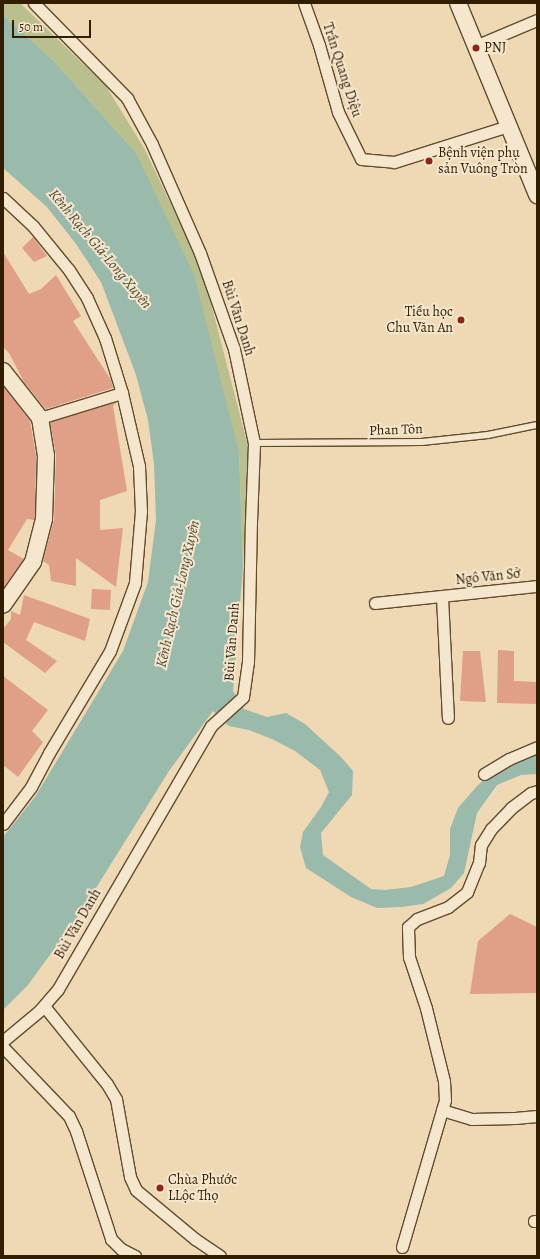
<!DOCTYPE html>
<meta charset="utf-8">
<style>
body{margin:0}
#map{position:relative;width:540px;height:1259px;overflow:hidden;background:#efd8b4;font-family:Alegreya,serif}
div>[style]{position:absolute}
.green>*{inset:0;background:#b9bf8d}
.water>*{inset:0;background:#9abaac}
.building>*{inset:0;background:#e09f87;transform-origin:0 0}
.roads{filter:drop-shadow(1px 0 #614c2d) drop-shadow(-1px 0 #614c2d) drop-shadow(0 1px #614c2d) drop-shadow(0 -1px #614c2d)}
.lane>*{height:5.5px;margin:-2.75px;padding:0 2.75px;transform-origin:2.75px;border-radius:2.75px;background:#f5e6ce}
.street>*{height:11px;margin:-5.5px;padding:0 5.5px;transform-origin:5.5px;border-radius:5.5px;background:#f5e6ce}
.secondary>*{height:16px;margin:-8px;padding:0 8px;transform-origin:8px;border-radius:8px;background:#f5e6ce}
.dots>*{width:11px;height:11px;translate:-50% -50%;box-sizing:border-box;border:2px solid #f5e6ce;border-radius:50%}
span{translate:-50% -50%;white-space:nowrap;text-align:center;line-height:1.15;-webkit-text-stroke:4px #f5e6ce;paint-order:stroke}
.poi-label{font-size:14px;color:#321d00}
.left{translate:0 -50%;text-align:left}
.right{translate:-100% -50%;text-align:right}
.street-label{font-size:14px;color:#321d00}
.water-label{font-size:15px;color:#514c34;font-style:italic}
.frame{position:absolute;inset:0;border:4px solid #321d00;pointer-events:none}
.scale{position:absolute;left:12px;top:20px;width:79px;height:18px;box-sizing:border-box;border:2px solid #321d00;border-top:0;padding-left:5px;font-size:12px;line-height:14px;white-space:nowrap;color:#321d00;-webkit-text-stroke:3px #f5e6ce;paint-order:stroke}
</style>
<div id="map">
<div class="green">
<i style="clip-path:polygon(3px 3px,20px 3px,106px 86px,144px 148px,202px 269px,248px 446px,243px 567px,239px 452px,136px 153px,54px 61px,3px 15px)"></i>
</div>
<div class="water">
<i style="clip-path:polygon(3px 15px,54px 61px,136px 153px,194px 275px,239px 452px,243px 567px,233px 691px,244px 709px,267px 717px,286px 713px,305px 724px,341px 757px,353px 771px,352px 795px,321px 833px,323px 855px,371px 889px,385px 890px,411px 887px,444px 876px,450px 855px,450px 829px,458px 808px,477px 786px,492px 773px,516px 760px,537px 752px,537px 774px,521px 775px,497px 785px,477px 813px,464px 873px,451px 888px,423px 904px,401px 907px,377px 908px,351px 897px,306px 868px,300px 847px,303px 832px,321px 807px,329px 792px,320px 770px,295px 751px,272px 739px,249px 730px,229px 726px,213px 711px,169px 771px,81px 912px,28px 985px,3px 1010px,3px 837px,35px 797px,123px 651px,148px 582px,156px 520px,154px 464px,148px 420px,136px 375px,101px 282px,76px 244px,47px 207px,3px 168px)"></i>
</div>
<div class="building">
<i style="clip-path:polygon(33px 237px,47px 256px,34px 262px,22px 248px)"></i>
<i style="clip-path:polygon(3px 252px,29px 294px,41px 289px,56px 275px,81px 316px,73px 321px,111px 380px,113px 388px,46px 409px,44px 407px,24px 382px,9px 353px,3px 347px)"></i>
<i style="clip-path:polygon(3px 386px,30px 421px,36px 456px,35px 518px,34px 520px,27px 519px,8px 550px,24px 559px,3px 588px)"></i>
<i style="clip-path:polygon(117px 402px,113px 406px,127px 491px,100px 500px,100px 530px,123px 528px,116px 587px,76px 558px,76px 586px,51px 581px,49px 565px,43px 561px,54px 519px,56px 455px,50px 422px)"></i>
<i style="left:92px;top:589px;width:19px;height:20px;rotate:3deg"></i>
<i style="clip-path:polygon(24px 595px,90px 619px,85px 641px,34px 622px,26px 640px,57px 661px,45px 673px,3px 642px,3px 629px,11px 619px,11px 611px,20px 615px)"></i>
<i style="clip-path:polygon(498px 650px,514px 651px,514px 681px,537px 682px,537px 704px,497px 703px)"></i>
<i style="clip-path:polygon(463px 651px,480px 651px,486px 702px,460px 701px)"></i>
<i style="clip-path:polygon(3px 676px,48px 710px,32px 731px,43px 742px,18px 777px,3px 765px)"></i>
<i style="clip-path:polygon(510px 914px,537px 927px,537px 993px,470px 994px,478px 941px)"></i>
</div>
<div class="roads">
<div class="lane">
<i style="left:254px;top:443px;width:168px;rotate:-0.3deg"></i>
<i style="left:422px;top:442px;width:66px;rotate:-6.1deg"></i>
<i style="left:488px;top:435px;width:50px;rotate:-11.5deg"></i>
</div>
<div class="street">
<i style="left:304px;top:3px;width:45px;rotate:70.3deg"></i>
<i style="left:319px;top:45px;width:70px;rotate:74.2deg"></i>
<i style="left:338px;top:112px;width:52px;rotate:63.9deg"></i>
<i style="left:361px;top:159px;width:33px;rotate:5deg"></i>
<i style="left:394px;top:162px;width:120px;rotate:-17.5deg"></i>
<i style="left:475px;top:46px;width:67px;rotate:-22.8deg"></i>
<i style="left:3px;top:198px;width:41px;rotate:43deg"></i>
<i style="left:33px;top:226px;width:57px;rotate:50.7deg"></i>
<i style="left:69px;top:270px;width:33px;rotate:57deg"></i>
<i style="left:87px;top:298px;width:44px;rotate:65.8deg"></i>
<i style="left:105px;top:338px;width:58px;rotate:72.8deg"></i>
<i style="left:122px;top:393px;width:75px;rotate:76.9deg"></i>
<i style="left:139px;top:466px;width:45px;rotate:87.5deg"></i>
<i style="left:141px;top:511px;width:72px;rotate:94.8deg"></i>
<i style="left:135px;top:583px;width:72px;rotate:110.2deg"></i>
<i style="left:110px;top:651px;width:119px;rotate:120.9deg"></i>
<i style="left:49px;top:753px;width:38px;rotate:118deg"></i>
<i style="left:31px;top:787px;width:46px;rotate:127.1deg"></i>
<i style="left:40px;top:418px;width:86px;rotate:-17deg"></i>
<i style="left:442px;top:597px;width:121px;rotate:87.2deg"></i>
<i style="left:375px;top:603px;width:163px;rotate:-6deg"></i>
<i style="left:484px;top:774px;width:29px;rotate:-31deg"></i>
<i style="left:509px;top:759px;width:30px;rotate:-23deg"></i>
<i style="left:44px;top:1006px;width:100px;rotate:51.1deg"></i>
<i style="left:107px;top:1084px;width:17px;rotate:59deg"></i>
<i style="left:116px;top:1099px;width:79px;rotate:79.8deg"></i>
<i style="left:130px;top:1177px;width:14px;rotate:65deg"></i>
<i style="left:136px;top:1190px;width:77px;rotate:39.7deg"></i>
<i style="left:195px;top:1239px;width:30px;rotate:34deg"></i>
<i style="left:3px;top:1041px;width:47px;rotate:-39.8deg"></i>
<i style="left:39px;top:1011px;width:29px;rotate:-49deg"></i>
<i style="left:58px;top:989px;width:304px;rotate:-59.8deg"></i>
<i style="left:211px;top:726px;width:43px;rotate:-42.2deg"></i>
<i style="left:243px;top:697px;width:35px;rotate:-82deg"></i>
<i style="left:248px;top:662px;width:140px;rotate:-88.8deg"></i>
<i style="left:251px;top:522px;width:79px;rotate:-87.8deg"></i>
<i style="left:254px;top:443px;width:96px;rotate:-102deg"></i>
<i style="left:234px;top:349px;width:102px;rotate:-109.5deg"></i>
<i style="left:200px;top:253px;width:119px;rotate:-113.8deg"></i>
<i style="left:152px;top:144px;width:52px;rotate:-118.5deg"></i>
<i style="left:127px;top:98px;width:133px;rotate:-134.4deg"></i>
<i style="left:3px;top:1047px;width:95px;rotate:46.3deg"></i>
<i style="left:69px;top:1116px;width:17px;rotate:65deg"></i>
<i style="left:76px;top:1131px;width:114px;rotate:72deg"></i>
<i style="left:111px;top:1239px;width:14px;rotate:45deg"></i>
<i style="left:121px;top:1249px;width:16px;rotate:27deg"></i>
<i style="left:442px;top:1110px;width:10px;rotate:-73deg"></i>
<i style="left:445px;top:1100px;width:19px;rotate:-93deg"></i>
<i style="left:444px;top:1081px;width:75px;rotate:-103.9deg"></i>
<i style="left:426px;top:1008px;width:54px;rotate:-108.4deg"></i>
<i style="left:409px;top:957px;width:30px;rotate:-92deg"></i>
<i style="left:408px;top:927px;width:12px;rotate:-42deg"></i>
<i style="left:417px;top:919px;width:33px;rotate:-21deg"></i>
<i style="left:448px;top:907px;width:24px;rotate:-38deg"></i>
<i style="left:467px;top:892px;width:31px;rotate:-68deg"></i>
<i style="left:479px;top:863px;width:18px;rotate:-84deg"></i>
<i style="left:481px;top:845px;width:19px;rotate:-58deg"></i>
<i style="left:491px;top:829px;width:29px;rotate:-46deg"></i>
<i style="left:511px;top:808px;width:25px;rotate:-37deg"></i>
<i style="left:531px;top:793px;width:6px;rotate:-18deg"></i>
<i style="left:534px;top:1221px;width:3px"></i>
<i style="left:402px;top:1247px;width:143px;rotate:-73.7deg"></i>
<i style="left:442px;top:1110px;width:31px;rotate:17deg"></i>
<i style="left:472px;top:1119px;width:43px;rotate:-1.3deg"></i>
<i style="left:515px;top:1118px;width:22px;rotate:-5deg"></i>
</div>
<div class="secondary">
<i style="left:458px;top:3px;width:208px;rotate:67.6deg"></i>
<i style="left:3px;top:371px;width:60px;rotate:51.8deg"></i>
<i style="left:40px;top:418px;width:37px;rotate:81deg"></i>
<i style="left:46px;top:455px;width:64px;rotate:91.8deg"></i>
<i style="left:44px;top:519px;width:44px;rotate:104.3deg"></i>
<i style="left:33px;top:562px;width:52px;rotate:124.9deg"></i>
</div>
</div>
<div class="dots">
<i style="left:476px;top:48px;background:#8f2418"></i>
<i style="left:429px;top:161px;background:#8f2418"></i>
<i style="left:461px;top:320px;background:#8f2418"></i>
<i style="left:160px;top:1188px;background:#8f2418"></i>
</div>
<div class="poi-label">
<span class="left" style="left:484px;top:48px">PNJ</span>
<span class="left" style="left:438px;top:161px">Bệnh viện phụ<br>sản Vuông Tròn</span>
<span class="right" style="left:453px;top:320px">Tiểu học<br>Chu Văn An</span>
<span class="left" style="left:168px;top:1188px">Chùa Phước<br>LLộc Thọ</span>
</div>
<div class="street-label">
<span style="left:342px;top:70px;rotate:72deg">Trần Quang Diệu</span>
<span style="left:238px;top:318px;rotate:72deg">Bùi Văn Danh</span>
<span style="left:396px;top:430px;rotate:-2deg">Phan Tôn</span>
<span style="left:488px;top:577px;rotate:-6deg">Ngô Văn Sở</span>
<span style="left:232px;top:642px;rotate:-86deg">Bùi Văn Danh</span>
<span style="left:78px;top:924px;rotate:-60deg">Bùi Văn Danh</span>
</div>
<div class="water-label">
<span style="left:100px;top:249px;rotate:50deg">Kênh Rạch Giá-Long Xuyên</span>
<span style="left:178px;top:594px;rotate:-77deg">Kênh Rạch Giá-Long Xuyên</span>
</div>
<div class="frame"></div>
<div class="scale">50 m</div>
</div>
